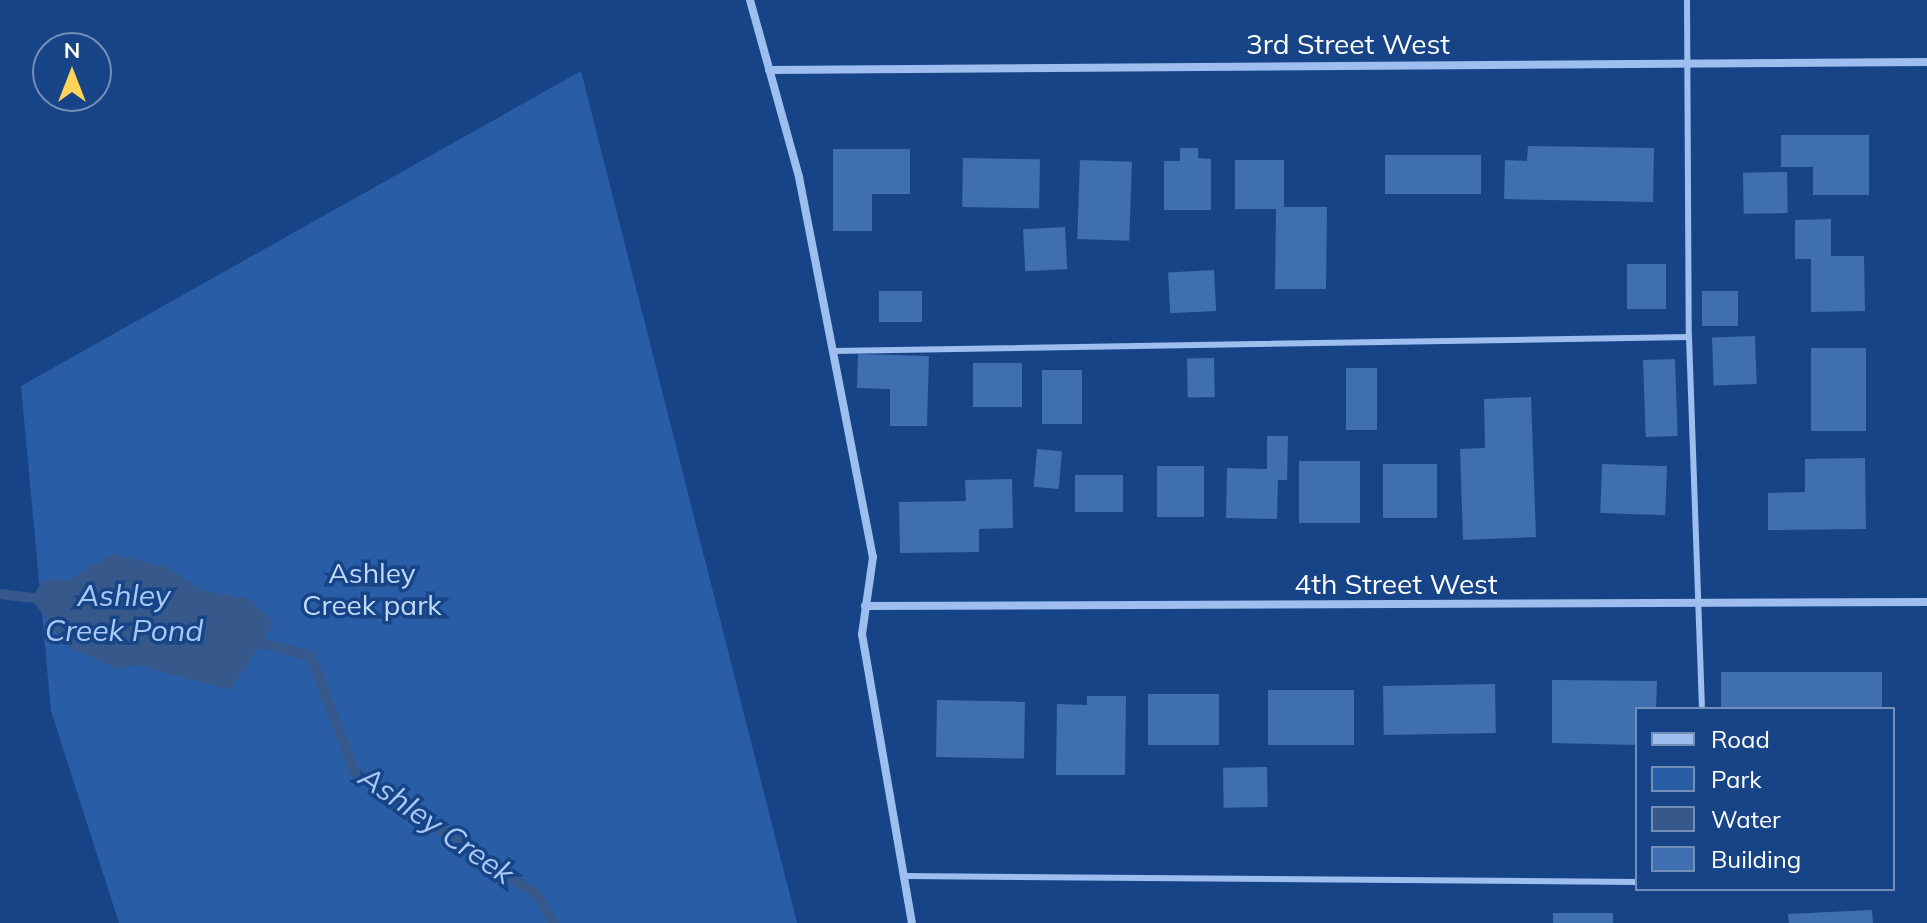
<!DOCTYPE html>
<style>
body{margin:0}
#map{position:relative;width:1927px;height:923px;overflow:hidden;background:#174487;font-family:Mulish,sans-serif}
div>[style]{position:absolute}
.green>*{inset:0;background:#295da5}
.water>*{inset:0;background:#36588a}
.stream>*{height:10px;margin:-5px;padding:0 5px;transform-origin:5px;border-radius:5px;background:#36588a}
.building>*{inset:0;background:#3f6eb1;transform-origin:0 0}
.lane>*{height:6px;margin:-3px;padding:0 3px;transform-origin:3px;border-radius:3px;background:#9dbeee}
.street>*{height:8px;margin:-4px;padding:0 4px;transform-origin:4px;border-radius:4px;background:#9dbeee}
span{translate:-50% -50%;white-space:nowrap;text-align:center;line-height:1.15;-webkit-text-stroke:7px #174487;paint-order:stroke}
.street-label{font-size:28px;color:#fff}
.park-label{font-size:28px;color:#c2dafa}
.water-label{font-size:30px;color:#a8c9f5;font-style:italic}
.legend{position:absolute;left:1635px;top:707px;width:260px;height:184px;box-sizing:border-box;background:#174487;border:2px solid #748fb7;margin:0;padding:10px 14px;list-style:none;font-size:24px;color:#fff}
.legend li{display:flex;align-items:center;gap:16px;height:40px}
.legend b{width:40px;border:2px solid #748fb7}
.north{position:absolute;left:32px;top:32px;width:80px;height:80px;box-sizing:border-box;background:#174487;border:2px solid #748fb7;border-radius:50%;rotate:0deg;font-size:22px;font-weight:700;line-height:32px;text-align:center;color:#fff}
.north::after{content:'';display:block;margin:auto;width:28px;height:36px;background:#ffd559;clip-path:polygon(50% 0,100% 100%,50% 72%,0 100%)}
</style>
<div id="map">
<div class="green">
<i style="clip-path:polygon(581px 71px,797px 923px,119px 923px,51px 711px,21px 386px)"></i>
</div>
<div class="water">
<i style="clip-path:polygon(113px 554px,169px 568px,201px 590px,250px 599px,274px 623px,230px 690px,137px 665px,117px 669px,65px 645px,31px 598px,44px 580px,68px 580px)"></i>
</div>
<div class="stream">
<i style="left:0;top:594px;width:42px;rotate:6.8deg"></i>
<i style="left:249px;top:640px;width:64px;rotate:14.5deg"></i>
<i style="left:311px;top:656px;width:123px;rotate:69.5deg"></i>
<i style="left:354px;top:771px;width:221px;rotate:34.1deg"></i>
<i style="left:537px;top:895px;width:33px;rotate:59deg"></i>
</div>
<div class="building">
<i style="clip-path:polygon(1781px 135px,1869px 135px,1869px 195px,1813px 195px,1813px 167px,1781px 167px)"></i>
<i style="clip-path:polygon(1528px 146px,1654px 148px,1653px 202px,1504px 199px,1505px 160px,1527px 161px)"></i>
<i style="clip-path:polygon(1180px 148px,1198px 148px,1198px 158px,1211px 159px,1211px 210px,1164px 210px,1164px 161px,1180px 161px)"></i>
<i style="clip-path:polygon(833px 149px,910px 149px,910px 194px,872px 194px,872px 231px,833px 231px)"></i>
<i style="left:1481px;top:155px;width:39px;height:96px;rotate:90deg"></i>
<i style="left:963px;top:158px;width:77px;height:49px;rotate:1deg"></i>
<i style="left:1080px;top:160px;width:52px;height:79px;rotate:2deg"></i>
<i style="clip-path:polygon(1235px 160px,1284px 160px,1284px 207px,1327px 207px,1326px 289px,1275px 289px,1276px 209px,1235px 209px)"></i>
<i style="left:1787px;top:172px;width:41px;height:44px;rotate:89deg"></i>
<i style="clip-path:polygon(1831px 219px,1831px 256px,1864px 256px,1865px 311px,1811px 312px,1811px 259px,1795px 259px,1795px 220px)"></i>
<i style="left:1065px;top:227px;width:42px;height:42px;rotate:87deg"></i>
<i style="left:1627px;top:264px;width:39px;height:45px"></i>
<i style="left:1214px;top:270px;width:41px;height:46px;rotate:87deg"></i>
<i style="left:879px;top:291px;width:43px;height:31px"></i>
<i style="left:1702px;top:291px;width:36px;height:35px"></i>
<i style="left:1755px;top:336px;width:48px;height:43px;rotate:88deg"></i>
<i style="left:1811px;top:348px;width:55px;height:83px"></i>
<i style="clip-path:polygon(858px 354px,929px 356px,927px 426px,890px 426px,890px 389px,857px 388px)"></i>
<i style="left:1214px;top:358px;width:39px;height:27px;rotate:89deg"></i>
<i style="left:1675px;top:359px;width:77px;height:32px;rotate:88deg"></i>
<i style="left:973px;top:363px;width:49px;height:44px"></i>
<i style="left:1346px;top:368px;width:31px;height:62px"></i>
<i style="left:1042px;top:370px;width:40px;height:54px"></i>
<i style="clip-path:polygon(1531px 397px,1536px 537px,1463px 540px,1460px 449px,1485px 448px,1484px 399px)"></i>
<i style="clip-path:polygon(1267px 436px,1288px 436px,1287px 480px,1278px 480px,1277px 519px,1226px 518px,1227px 468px,1267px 469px)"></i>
<i style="left:1037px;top:449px;width:25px;height:38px;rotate:5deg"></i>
<i style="clip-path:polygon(1865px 458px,1866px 529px,1768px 530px,1768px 493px,1805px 492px,1805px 459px)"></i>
<i style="left:1299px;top:461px;width:61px;height:62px"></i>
<i style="left:1437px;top:464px;width:54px;height:54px;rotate:90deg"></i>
<i style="left:1602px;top:464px;width:65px;height:49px;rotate:2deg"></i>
<i style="left:1157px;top:466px;width:47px;height:51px"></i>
<i style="left:1075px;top:475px;width:48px;height:37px"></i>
<i style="clip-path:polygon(1012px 479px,1013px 528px,979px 529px,979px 552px,900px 553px,899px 502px,966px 501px,965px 480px)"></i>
<i style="left:1721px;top:672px;width:161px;height:37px"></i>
<i style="clip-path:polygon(1552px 680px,1657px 681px,1656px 709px,1637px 709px,1637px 745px,1552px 743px)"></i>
<i style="left:1495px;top:684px;width:49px;height:112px;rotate:89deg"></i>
<i style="left:1268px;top:690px;width:86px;height:55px"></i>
<i style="left:1148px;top:694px;width:71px;height:51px"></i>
<i style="clip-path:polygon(1087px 696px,1126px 696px,1125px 775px,1056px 775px,1057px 704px,1087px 705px)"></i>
<i style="left:937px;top:700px;width:88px;height:57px;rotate:1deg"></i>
<i style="left:1267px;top:767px;width:40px;height:44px;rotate:89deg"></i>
<i style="clip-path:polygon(1872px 910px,1873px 923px,1789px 923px,1788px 914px)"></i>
<i style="left:1553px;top:913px;width:60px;height:10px"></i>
</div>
<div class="lane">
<i style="left:1687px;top:0;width:337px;rotate:89.7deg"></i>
<i style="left:1689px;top:337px;width:372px;rotate:88deg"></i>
<i style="left:833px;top:351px;width:856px;rotate:-0.94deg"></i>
<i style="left:904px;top:876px;width:733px;rotate:0.47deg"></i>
</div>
<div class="street">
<i style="left:750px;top:0;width:184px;rotate:74.5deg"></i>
<i style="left:799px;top:177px;width:387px;rotate:79deg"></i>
<i style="left:873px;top:557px;width:78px;rotate:98.1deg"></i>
<i style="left:862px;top:634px;width:293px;rotate:80.2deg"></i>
<i style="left:769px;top:70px;width:1158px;rotate:-0.4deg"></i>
<i style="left:865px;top:606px;width:1062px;rotate:-0.22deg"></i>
</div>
<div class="street-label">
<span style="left:1348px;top:44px">3rd Street West</span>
<span style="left:1396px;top:584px">4th Street West</span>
</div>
<div class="park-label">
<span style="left:372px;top:589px">Ashley<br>Creek park</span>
</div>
<div class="water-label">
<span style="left:124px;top:612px">Ashley<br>Creek Pond</span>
<span style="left:437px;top:825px;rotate:35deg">Ashley Creek</span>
</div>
<ul class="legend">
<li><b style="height:10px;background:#9dbeee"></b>Road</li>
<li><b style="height:22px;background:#295da5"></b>Park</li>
<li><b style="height:22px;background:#36588a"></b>Water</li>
<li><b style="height:22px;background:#3f6eb1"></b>Building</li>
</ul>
<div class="north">N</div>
</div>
